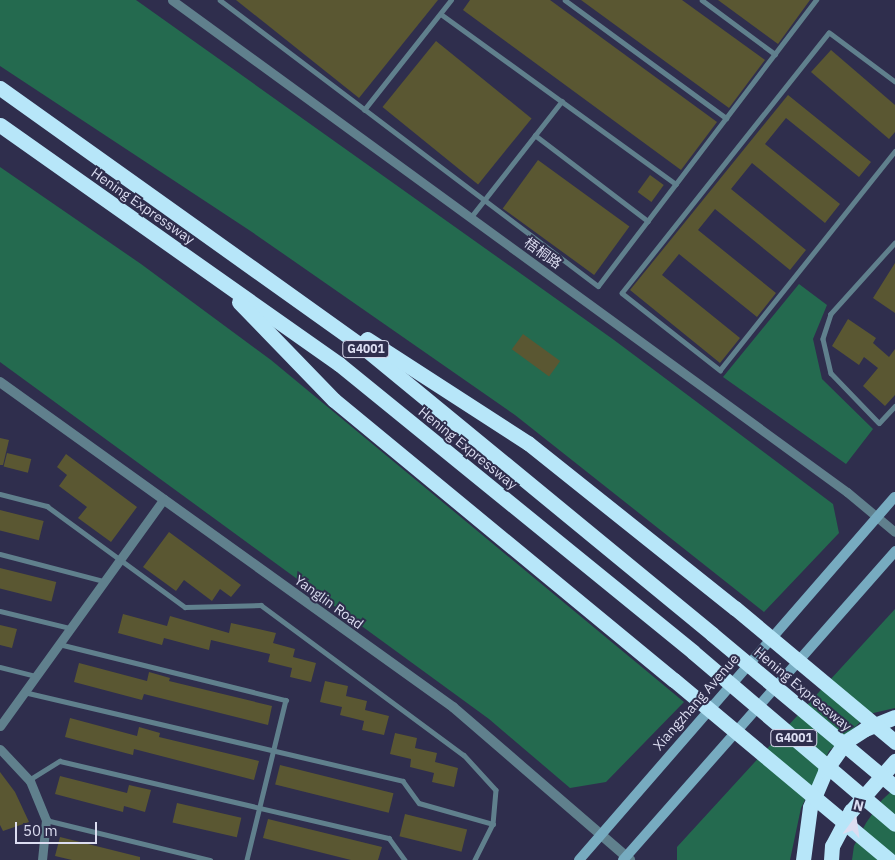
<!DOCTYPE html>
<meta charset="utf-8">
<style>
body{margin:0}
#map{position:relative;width:895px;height:860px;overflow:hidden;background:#2f2e4d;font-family:"IBM Plex Sans","Noto Sans SC",sans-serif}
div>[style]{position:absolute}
.green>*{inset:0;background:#246a4f}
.building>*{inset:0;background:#5a5732;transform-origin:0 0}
.service>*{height:4.5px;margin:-2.25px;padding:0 2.25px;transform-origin:2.25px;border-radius:2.25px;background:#60808d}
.minor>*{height:9px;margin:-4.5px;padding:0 4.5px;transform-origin:4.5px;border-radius:4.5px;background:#60808d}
.tertiary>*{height:10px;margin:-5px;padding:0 5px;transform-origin:5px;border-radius:5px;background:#60808d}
.secondary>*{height:10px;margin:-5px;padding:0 5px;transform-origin:5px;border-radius:5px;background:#77abc0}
.motorway>*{height:15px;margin:-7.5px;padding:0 7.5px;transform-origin:7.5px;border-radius:7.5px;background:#b7e6f9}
.motorway-bridge>*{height:15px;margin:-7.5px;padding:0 7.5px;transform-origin:7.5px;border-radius:7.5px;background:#b7e6f9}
span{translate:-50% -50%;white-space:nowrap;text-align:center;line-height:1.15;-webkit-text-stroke:4px #2f2e4d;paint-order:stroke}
.shield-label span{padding:1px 4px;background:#2f2e4d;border:1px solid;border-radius:4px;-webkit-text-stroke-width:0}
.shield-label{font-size:12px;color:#dcddf1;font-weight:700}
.street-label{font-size:14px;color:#dcddf1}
.north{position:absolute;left:830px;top:795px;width:50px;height:50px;-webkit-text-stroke:4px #2f2e4d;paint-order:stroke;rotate:14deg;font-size:14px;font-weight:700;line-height:20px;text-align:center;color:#dcddf1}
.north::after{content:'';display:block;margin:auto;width:18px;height:22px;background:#dcddf1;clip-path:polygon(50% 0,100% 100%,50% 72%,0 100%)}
.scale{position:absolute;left:15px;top:822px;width:82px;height:22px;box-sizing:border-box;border:2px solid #dcddf1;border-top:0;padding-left:6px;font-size:15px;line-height:18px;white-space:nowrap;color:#dcddf1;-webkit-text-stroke:4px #2f2e4d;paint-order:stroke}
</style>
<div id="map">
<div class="green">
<i style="clip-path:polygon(0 0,136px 0,614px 340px,833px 504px,839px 533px,764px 612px,515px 415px,252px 232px,0 66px)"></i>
<i style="clip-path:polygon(0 167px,141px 264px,271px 360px,684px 702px,606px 782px,570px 788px,489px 719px,0 362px)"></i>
<i style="clip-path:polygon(799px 284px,827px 305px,813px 339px,822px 379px,873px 429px,846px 464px,723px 377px)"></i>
<i style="clip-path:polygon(895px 609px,895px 708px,869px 714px,829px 751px,801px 808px,790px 860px,677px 860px,677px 847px)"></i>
<i style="clip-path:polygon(895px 788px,895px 860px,852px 860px,854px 846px,866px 823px,882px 800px)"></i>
</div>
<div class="building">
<i style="clip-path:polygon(236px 0,438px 0,359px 98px)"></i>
<i style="clip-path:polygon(470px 0,550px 0,717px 122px,681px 170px,463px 10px)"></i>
<i style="clip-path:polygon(581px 0,682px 0,765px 60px,729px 108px)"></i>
<i style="clip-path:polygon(718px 0,810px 0,778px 44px)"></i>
<i style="left:436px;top:41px;width:123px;height:85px;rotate:39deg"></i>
<i style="clip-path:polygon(831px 50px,895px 105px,895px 132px,889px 139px,811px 72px)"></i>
<i style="clip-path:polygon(788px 95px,871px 162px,859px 177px,786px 118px,765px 144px,840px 204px,825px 223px,752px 163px,731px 189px,806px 250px,790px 270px,715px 209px,698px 230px,776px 293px,757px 317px,679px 254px,662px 275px,740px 338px,720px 363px,630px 290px)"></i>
<i style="left:538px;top:160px;width:113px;height:60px;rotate:36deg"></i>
<i style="left:650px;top:175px;width:17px;height:21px;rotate:36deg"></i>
<i style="clip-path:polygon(895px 263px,895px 313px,873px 298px)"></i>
<i style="clip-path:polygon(848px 319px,876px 338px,873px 343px,889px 357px,895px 349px,895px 395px,885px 406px,863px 386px,878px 368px,864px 357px,859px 365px,832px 346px)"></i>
<i style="left:523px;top:334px;width:46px;height:19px;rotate:36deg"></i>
<i style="clip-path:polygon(0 438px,9px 440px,3px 465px,0 465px)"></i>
<i style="left:7px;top:453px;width:25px;height:14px;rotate:14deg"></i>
<i style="clip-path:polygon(66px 454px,137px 507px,111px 542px,78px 518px,87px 507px,59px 486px,67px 475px,57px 467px)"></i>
<i style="left:0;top:510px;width:45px;height:20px;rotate:14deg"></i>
<i style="clip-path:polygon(169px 532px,241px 585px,231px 597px,220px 589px,212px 601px,184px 580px,176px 591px,143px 567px)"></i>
<i style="left:0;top:568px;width:58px;height:20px;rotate:14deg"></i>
<i style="clip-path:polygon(123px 614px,167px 626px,170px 616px,229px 633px,231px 623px,276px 633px,273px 643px,295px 649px,293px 657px,316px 663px,311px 682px,290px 677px,292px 668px,268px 662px,270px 654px,211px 640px,209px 650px,164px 638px,162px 645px,118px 633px)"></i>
<i style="clip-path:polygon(0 625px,17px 629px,12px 648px,0 645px)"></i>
<i style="clip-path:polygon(79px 663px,147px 681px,149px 672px,170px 678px,169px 681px,272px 706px,268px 725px,144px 694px,142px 700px,74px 682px)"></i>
<i style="clip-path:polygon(325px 681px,348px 686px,346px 696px,367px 701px,365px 710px,389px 716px,384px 735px,362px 730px,364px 721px,340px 715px,342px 707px,320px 702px)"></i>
<i style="clip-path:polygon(70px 718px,137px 736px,139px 727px,160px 733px,159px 737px,259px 761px,254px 780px,134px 749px,133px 755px,65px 737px)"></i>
<i style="clip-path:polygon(395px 733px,417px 738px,415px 748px,437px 753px,435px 762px,458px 768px,454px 787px,432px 782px,434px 773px,410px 767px,411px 759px,390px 754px)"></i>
<i style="left:280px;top:765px;width:117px;height:20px;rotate:14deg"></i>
<i style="clip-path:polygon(0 772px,15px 792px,29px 822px,3px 831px,0 825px)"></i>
<i style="clip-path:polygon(60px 776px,127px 793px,129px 785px,151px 790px,145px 812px,124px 806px,123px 812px,55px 794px)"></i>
<i style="left:177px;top:803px;width:66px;height:20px;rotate:13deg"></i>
<i style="left:405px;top:814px;width:64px;height:23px;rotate:14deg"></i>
<i style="clip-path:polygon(268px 819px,382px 847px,378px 860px,351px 860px,263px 838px)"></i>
<i style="clip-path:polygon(60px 837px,140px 857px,140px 860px,72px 860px,55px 856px)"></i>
</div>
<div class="service">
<i style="left:220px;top:0;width:474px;rotate:37.1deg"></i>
<i style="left:598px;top:286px;width:360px;rotate:-52.7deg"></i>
<i style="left:565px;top:0;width:200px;rotate:36.2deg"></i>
<i style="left:702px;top:0;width:91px;rotate:36.5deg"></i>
<i style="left:441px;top:14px;width:290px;rotate:35.9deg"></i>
<i style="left:895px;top:82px;width:82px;rotate:-143.4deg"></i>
<i style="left:829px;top:33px;width:332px;rotate:128.5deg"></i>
<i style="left:622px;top:293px;width:125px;rotate:38.2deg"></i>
<i style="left:720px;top:370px;width:280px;rotate:-51.4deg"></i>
<i style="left:364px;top:110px;width:140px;rotate:-51.7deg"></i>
<i style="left:535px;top:135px;width:142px;rotate:37.3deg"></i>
<i style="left:471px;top:217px;width:147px;rotate:-51.9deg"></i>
<i style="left:895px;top:243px;width:96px;rotate:132deg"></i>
<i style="left:831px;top:314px;width:26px;rotate:108deg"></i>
<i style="left:823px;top:339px;width:35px;rotate:77deg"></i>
<i style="left:831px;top:373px;width:69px;rotate:46.2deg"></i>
<i style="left:879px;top:423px;width:23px;rotate:-47deg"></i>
<i style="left:0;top:494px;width:49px;rotate:14.3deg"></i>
<i style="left:47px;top:506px;width:171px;rotate:36.2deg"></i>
<i style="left:185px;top:607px;width:76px;rotate:-1.5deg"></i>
<i style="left:261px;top:605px;width:252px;rotate:36.5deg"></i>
<i style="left:464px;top:755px;width:47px;rotate:47.6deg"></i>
<i style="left:496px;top:790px;width:34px;rotate:95deg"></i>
<i style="left:493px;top:824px;width:40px;rotate:116.6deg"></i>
<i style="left:0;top:554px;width:107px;rotate:14.6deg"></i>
<i style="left:0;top:611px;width:72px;rotate:13.7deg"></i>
<i style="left:59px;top:644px;width:234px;rotate:13.9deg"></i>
<i style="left:286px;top:700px;width:165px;rotate:103.7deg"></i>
<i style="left:0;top:667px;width:37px;rotate:14deg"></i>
<i style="left:24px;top:692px;width:389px;rotate:13.2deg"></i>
<i style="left:403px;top:781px;width:27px;rotate:54deg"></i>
<i style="left:419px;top:803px;width:77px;rotate:15.8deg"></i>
<i style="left:29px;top:780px;width:36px;rotate:-32deg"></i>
<i style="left:60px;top:761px;width:338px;rotate:13.2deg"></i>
<i style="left:389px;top:838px;width:27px;rotate:54deg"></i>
<i style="left:46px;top:820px;width:169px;rotate:13.7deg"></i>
</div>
<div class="minor">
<i style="left:172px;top:0;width:835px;rotate:36.09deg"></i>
<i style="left:847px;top:492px;width:62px;rotate:39.8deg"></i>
<i style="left:0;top:726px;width:280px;rotate:-54.2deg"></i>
<i style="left:0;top:749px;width:44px;rotate:46.8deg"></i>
<i style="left:30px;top:781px;width:42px;rotate:67.7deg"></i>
<i style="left:46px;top:820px;width:40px;rotate:95.7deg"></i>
</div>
<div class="tertiary">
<i style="left:0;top:382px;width:558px;rotate:35.66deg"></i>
<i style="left:453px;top:707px;width:234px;rotate:40.8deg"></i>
</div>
<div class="secondary">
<i style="left:579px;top:860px;width:481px;rotate:-49deg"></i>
<i style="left:623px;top:860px;width:412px;rotate:-48.6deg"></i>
</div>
<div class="motorway">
<i style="left:0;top:88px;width:440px;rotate:35.5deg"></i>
<i style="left:358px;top:343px;width:458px;rotate:39.4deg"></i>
<i style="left:0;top:125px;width:415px;rotate:35.2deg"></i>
<i style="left:339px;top:364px;width:456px;rotate:39.1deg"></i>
<i style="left:239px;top:302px;width:136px;rotate:45.9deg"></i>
<i style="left:334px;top:400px;width:440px;rotate:39.5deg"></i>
<i style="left:367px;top:339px;width:192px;rotate:32.9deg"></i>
<i style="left:528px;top:443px;width:265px;rotate:38.6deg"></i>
<i style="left:803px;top:860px;width:53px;rotate:-82.5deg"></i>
<i style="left:810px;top:807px;width:39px;rotate:-67deg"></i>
<i style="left:825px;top:771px;width:35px;rotate:-55deg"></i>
<i style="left:845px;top:742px;width:24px;rotate:-33deg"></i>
<i style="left:865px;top:729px;width:32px;rotate:-22deg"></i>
<i style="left:831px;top:860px;width:14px;rotate:-86deg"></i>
<i style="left:832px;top:846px;width:40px;rotate:-62deg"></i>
<i style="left:851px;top:811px;width:67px;rotate:-48.7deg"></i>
</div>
<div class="motorway-bridge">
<i style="left:735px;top:608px;width:209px;rotate:39.9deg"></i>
<i style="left:712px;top:634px;width:239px;rotate:39.9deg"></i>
<i style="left:693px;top:652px;width:265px;rotate:40.4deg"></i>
<i style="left:674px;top:680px;width:280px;rotate:39.9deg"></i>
</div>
<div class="shield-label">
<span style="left:366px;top:349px">G4001</span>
<span style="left:794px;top:738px">G4001</span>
</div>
<div class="street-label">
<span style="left:143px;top:206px;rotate:35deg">Hening Expressway</span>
<span style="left:543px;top:253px;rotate:36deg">梧桐路</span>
<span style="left:468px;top:448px;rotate:39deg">Hening Expressway</span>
<span style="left:329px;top:602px;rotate:36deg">Yanglin Road</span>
<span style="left:803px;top:689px;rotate:40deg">Hening Expressway</span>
<span style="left:696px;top:702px;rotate:-49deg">Xiangzhang Avenue</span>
</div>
<div class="north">N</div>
<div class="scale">50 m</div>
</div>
